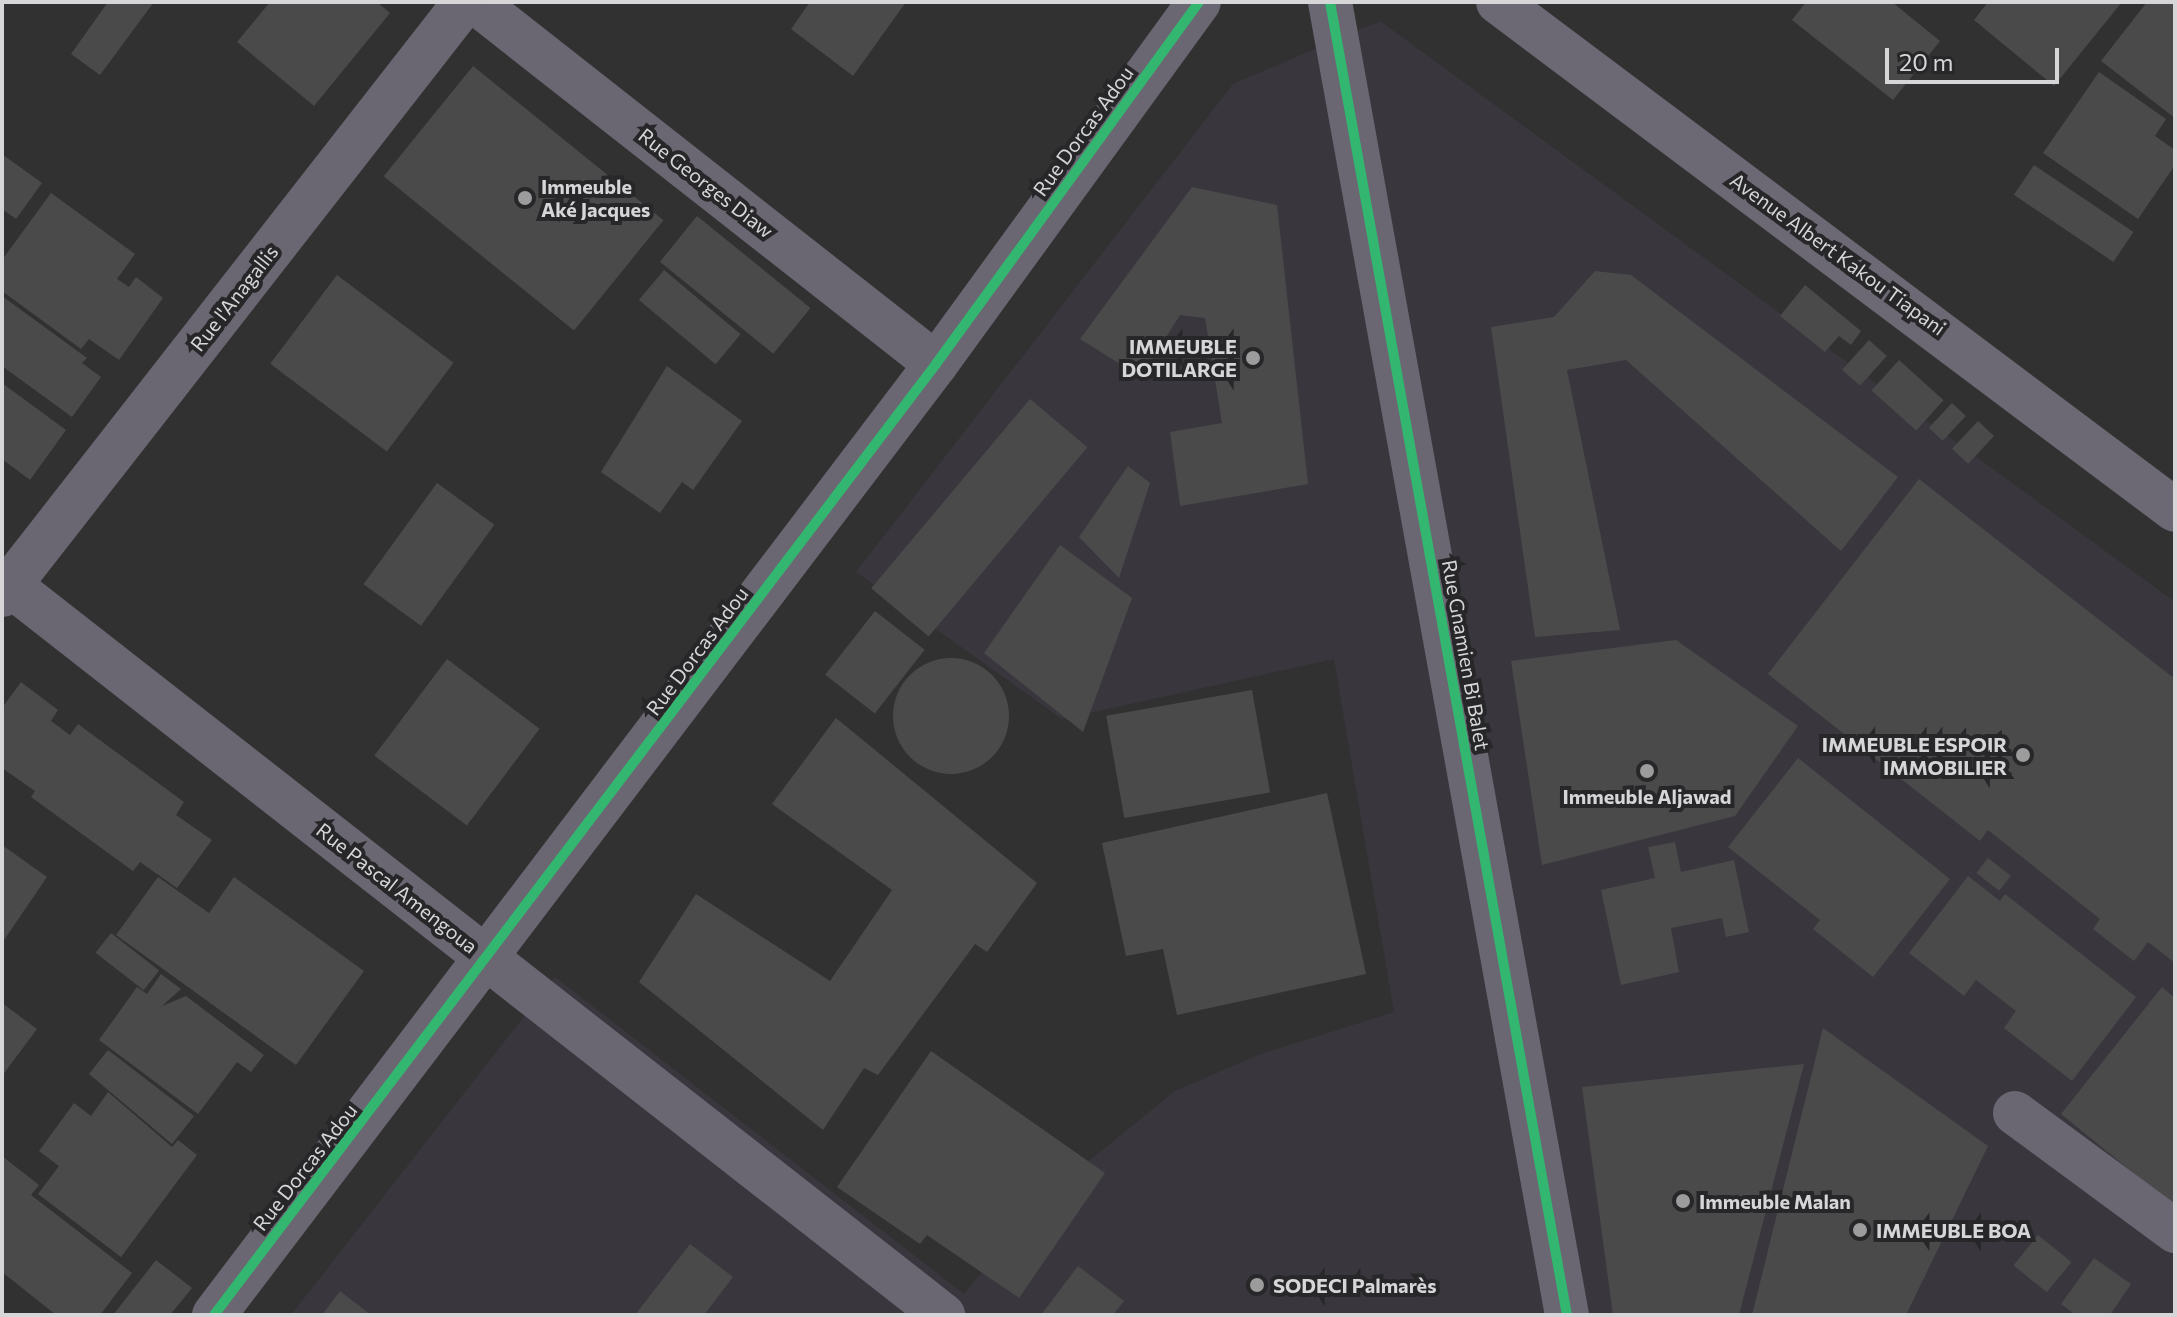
<!DOCTYPE html>
<meta charset="utf-8">
<style>
body{margin:0}
#map{position:relative;width:2177px;height:1317px;overflow:hidden;background:#313131;font-family:Commissioner,sans-serif}
div>[style]{position:absolute}
.built>*{inset:0;background:#39363d}
.building>*{inset:0;background:#4a4a4a;transform-origin:0 0}
.round{border-radius:50%}
.street>*{height:44px;margin:-22px;padding:0 22px;transform-origin:22px;border-radius:22px;background:#6a6672}
.secondary>*{height:44px;margin:-22px;padding:0 22px;transform-origin:22px;border-radius:22px;background:#6c6874}
.cycleway>*{height:10px;margin:-5px;padding:0 5px;transform-origin:5px;border-radius:5px;background:#33b770}
.dots>*{width:22px;height:22px;translate:-50% -50%;box-sizing:border-box;border:4px solid #272628;border-radius:50%}
span{translate:-50% -50%;white-space:nowrap;text-align:center;line-height:1.15;-webkit-text-stroke:8px #272628;paint-order:stroke}
.street-label{font-size:20px;color:#d6d5d7}
.poi-label{font-size:20px;color:#d6d5d7;font-weight:700}
.left{translate:0 -50%;text-align:left}
.right{translate:-100% -50%;text-align:right}
.frame{position:absolute;inset:0;border:4px solid #d6d5d7;pointer-events:none}
.scale{position:absolute;left:1885px;top:48px;width:174px;height:36px;box-sizing:border-box;border:4px solid #d6d5d7;border-top:0;padding-left:10px;font-size:24px;line-height:28px;white-space:nowrap;color:#d6d5d7;-webkit-text-stroke:6px #272628;paint-order:stroke}
</style>
<div id="map">
<div class="built">
<i style="clip-path:polygon(1380px 21px,2175px 602px,2175px 1315px,291px 1315px,555px 977px,964px 1294px,1042px 1199px,1175px 1091px,1258px 1055px,1394px 1012px,1334px 659px,1062px 719px,856px 572px,1233px 84px)"></i>
</div>
<div class="building">
<i style="clip-path:polygon(108px 2px,154px 2px,100px 75px,71px 54px)"></i>
<i style="clip-path:polygon(270px 2px,377px 2px,390px 13px,314px 106px,237px 42px)"></i>
<i style="clip-path:polygon(810px 2px,906px 2px,853px 76px,791px 29px)"></i>
<i style="clip-path:polygon(1806px 2px,1892px 2px,1940px 41px,1893px 100px,1792px 20px)"></i>
<i style="clip-path:polygon(1988px 2px,2122px 2px,2054px 86px,1974px 20px)"></i>
<i style="clip-path:polygon(2147px 2px,2175px 2px,2175px 118px,2101px 61px)"></i>
<i style="left:473px;top:66px;width:245px;height:142px;rotate:39deg"></i>
<i style="clip-path:polygon(2099px 72px,2166px 119px,2155px 136px,2175px 150px,2175px 165px,2138px 219px,2043px 153px)"></i>
<i style="clip-path:polygon(2px 154px,42px 183px,16px 219px,2px 209px)"></i>
<i style="left:2034px;top:165px;width:120px;height:36px;rotate:34deg"></i>
<i style="clip-path:polygon(1192px 187px,1277px 205px,1308px 484px,1180px 506px,1170px 432px,1222px 423px,1205px 318px,1180px 315px,1141px 377px,1080px 339px)"></i>
<i style="clip-path:polygon(51px 193px,135px 254px,117px 279px,129px 287px,136px 277px,163px 298px,119px 360px,89px 339px,81px 349px,2px 291px,2px 260px)"></i>
<i style="left:697px;top:216px;width:146px;height:59px;rotate:39deg"></i>
<i style="left:664px;top:270px;width:100px;height:39px;rotate:40deg"></i>
<i style="clip-path:polygon(1595px 271px,1631px 275px,1898px 477px,1841px 551px,1626px 360px,1567px 370px,1620px 630px,1535px 637px,1491px 327px,1554px 317px)"></i>
<i style="left:337px;top:275px;width:146px;height:111px;rotate:37deg"></i>
<i style="clip-path:polygon(1805px 285px,1861px 331px,1851px 345px,1839px 336px,1825px 352px,1780px 316px)"></i>
<i style="clip-path:polygon(2px 296px,87px 358px,82px 363px,101px 377px,72px 417px,2px 366px)"></i>
<i style="left:1869px;top:340px;width:24px;height:40px;rotate:42deg"></i>
<i style="left:1899px;top:360px;width:60px;height:41px;rotate:42deg"></i>
<i style="clip-path:polygon(667px 366px,742px 421px,693px 490px,682px 482px,660px 513px,601px 472px)"></i>
<i style="clip-path:polygon(2px 383px,66px 430px,30px 480px,2px 459px)"></i>
<i style="left:1030px;top:399px;width:75px;height:247px;rotate:40deg"></i>
<i style="left:1952px;top:403px;width:19px;height:34px;rotate:43deg"></i>
<i style="left:1978px;top:421px;width:22px;height:38px;rotate:43deg"></i>
<i style="clip-path:polygon(1128px 466px,1150px 483px,1119px 578px,1079px 537px)"></i>
<i style="clip-path:polygon(1919px 479px,2175px 679px,2175px 963px,2148px 942px,2134px 961px,2093px 929px,2100px 919px,1988px 830px,1980px 841px,1768px 674px)"></i>
<i style="left:437px;top:483px;width:71px;height:125px;rotate:36deg"></i>
<i style="clip-path:polygon(1060px 545px,1132px 598px,1083px 732px,984px 653px)"></i>
<i style="left:875px;top:611px;width:63px;height:81px;rotate:38deg"></i>
<i style="clip-path:polygon(1676px 640px,1798px 726px,1735px 816px,1542px 865px,1511px 661px)"></i>
<i class="round" style="left:893px;top:658px;width:116px;height:116px"></i>
<i style="left:447px;top:659px;width:116px;height:121px;rotate:37deg"></i>
<i style="clip-path:polygon(21px 682px,58px 710px,51px 721px,70px 735px,78px 724px,184px 802px,176px 815px,212px 840px,177px 888px,140px 862px,133px 871px,31px 797px,35px 791px,2px 768px,2px 708px)"></i>
<i style="left:1252px;top:690px;width:104px;height:148px;rotate:80deg"></i>
<i style="clip-path:polygon(836px 718px,1037px 883px,987px 952px,975px 944px,878px 1075px,864px 1068px,823px 1130px,639px 982px,696px 894px,830px 981px,892px 890px,772px 804px)"></i>
<i style="clip-path:polygon(1798px 758px,1950px 879px,1873px 977px,1813px 929px,1820px 920px,1728px 847px)"></i>
<i style="clip-path:polygon(1327px 793px,1366px 974px,1177px 1015px,1163px 949px,1126px 956px,1102px 843px)"></i>
<i style="clip-path:polygon(1675px 842px,1681px 872px,1734px 860px,1749px 932px,1726px 937px,1722px 918px,1671px 928px,1679px 972px,1621px 985px,1601px 890px,1655px 878px,1648px 847px)"></i>
<i style="clip-path:polygon(2px 845px,47px 877px,2px 943px)"></i>
<i style="left:1988px;top:858px;width:29px;height:19px;rotate:38deg"></i>
<i style="clip-path:polygon(1968px 876px,2000px 901px,2005px 894px,2136px 997px,2072px 1081px,2004px 1028px,2016px 1011px,1976px 980px,1964px 996px,1909px 953px)"></i>
<i style="clip-path:polygon(158px 877px,209px 913px,234px 877px,364px 971px,296px 1065px,116px 935px)"></i>
<i style="left:111px;top:933px;width:61px;height:25px;rotate:38deg"></i>
<i style="clip-path:polygon(161px 974px,181px 989px,162px 1006px,186px 996px,264px 1055px,251px 1072px,237px 1062px,198px 1114px,99px 1040px,137px 987px,147px 994px)"></i>
<i style="clip-path:polygon(2162px 987px,2175px 998px,2175px 1207px,2061px 1114px)"></i>
<i style="clip-path:polygon(2px 1003px,37px 1029px,2px 1076px)"></i>
<i style="clip-path:polygon(1823px 1028px,1988px 1146px,1906px 1315px,1752px 1315px)"></i>
<i style="clip-path:polygon(108px 1050px,194px 1116px,172px 1144px,89px 1074px)"></i>
<i style="clip-path:polygon(931px 1051px,1105px 1173px,1019px 1298px,927px 1235px,920px 1244px,837px 1187px)"></i>
<i style="clip-path:polygon(1804px 1064px,1739px 1315px,1613px 1315px,1582px 1087px)"></i>
<i style="clip-path:polygon(108px 1092px,172px 1147px,178px 1140px,197px 1155px,121px 1257px,38px 1194px,59px 1166px,39px 1151px,74px 1103px,91px 1116px)"></i>
<i style="clip-path:polygon(2px 1156px,39px 1185px,31px 1195px,132px 1273px,100px 1315px,56px 1315px,2px 1272px)"></i>
<i style="left:2038px;top:1235px;width:43px;height:39px;rotate:39deg"></i>
<i style="clip-path:polygon(690px 1244px,733px 1277px,704px 1315px,635px 1315px)"></i>
<i style="clip-path:polygon(2094px 1258px,2131px 1284px,2110px 1315px,2076px 1315px,2061px 1304px)"></i>
<i style="clip-path:polygon(156px 1260px,192px 1288px,170px 1315px,113px 1315px)"></i>
<i style="clip-path:polygon(1078px 1266px,1124px 1301px,1113px 1315px,1041px 1315px)"></i>
<i style="clip-path:polygon(340px 1291px,371px 1315px,322px 1315px)"></i>
</div>
<div class="street">
<i style="left:475px;top:2px;width:586px;rotate:38.14deg"></i>
<i style="left:1330px;top:2px;width:1334px;rotate:79.77deg"></i>
<i style="left:2px;top:579px;width:1195px;rotate:38.03deg"></i>
<i style="left:2px;top:595px;width:752px;rotate:-52.02deg"></i>
<i style="left:2015px;top:1113px;width:199px;rotate:36.4deg"></i>
<i style="left:214px;top:1315px;width:1194px;rotate:-52.79deg"></i>
<i style="left:936px;top:364px;width:447px;rotate:-54deg"></i>
</div>
<div class="secondary">
<i style="left:1498px;top:2px;width:846px;rotate:36.88deg"></i>
</div>
<div class="cycleway">
<i style="left:1330px;top:2px;width:1334px;rotate:79.77deg"></i>
<i style="left:214px;top:1315px;width:1194px;rotate:-52.79deg"></i>
<i style="left:936px;top:364px;width:447px;rotate:-54deg"></i>
</div>
<div class="dots">
<i style="left:525px;top:198px;background:#9c9c9d"></i>
<i style="left:1253px;top:358px;background:#9c9c9d"></i>
<i style="left:2023px;top:755px;background:#9c9c9d"></i>
<i style="left:1647px;top:771px;background:#9c9c9d"></i>
<i style="left:1683px;top:1201px;background:#9c9c9d"></i>
<i style="left:1860px;top:1230px;background:#9c9c9d"></i>
<i style="left:1257px;top:1285px;background:#9c9c9d"></i>
</div>
<div class="street-label">
<span style="left:1083px;top:131px;rotate:-54deg">Rue Dorcas Adou</span>
<span style="left:706px;top:183px;rotate:38deg">Rue Georges Diaw</span>
<span style="left:1838px;top:254px;rotate:36deg">Avenue Albert Kakou Tiapani</span>
<span style="left:234px;top:298px;rotate:-52deg">Rue l'Anagallis</span>
<span style="left:697px;top:651px;rotate:-53deg">Rue Dorcas Adou</span>
<span style="left:1466px;top:655px;rotate:80deg">Rue Gnamien Bi Balet</span>
<span style="left:397px;top:888px;rotate:38deg">Rue Pascal Amengoua</span>
<span style="left:305px;top:1167px;rotate:-52deg">Rue Dorcas Adou</span>
</div>
<div class="poi-label">
<span class="left" style="left:541px;top:198px">Immeuble<br>Aké Jacques</span>
<span class="right" style="left:1237px;top:358px">IMMEUBLE<br>DOTILARGE</span>
<span class="right" style="left:2007px;top:756px">IMMEUBLE ESPOIR<br>IMMOBILIER</span>
<span style="left:1647px;top:796px">Immeuble Aljawad</span>
<span class="left" style="left:1699px;top:1201px">Immeuble Malan</span>
<span class="left" style="left:1876px;top:1230px">IMMEUBLE BOA</span>
<span class="left" style="left:1273px;top:1285px">SODECI Palmarès</span>
</div>
<div class="frame"></div>
<div class="scale">20 m</div>
</div>
